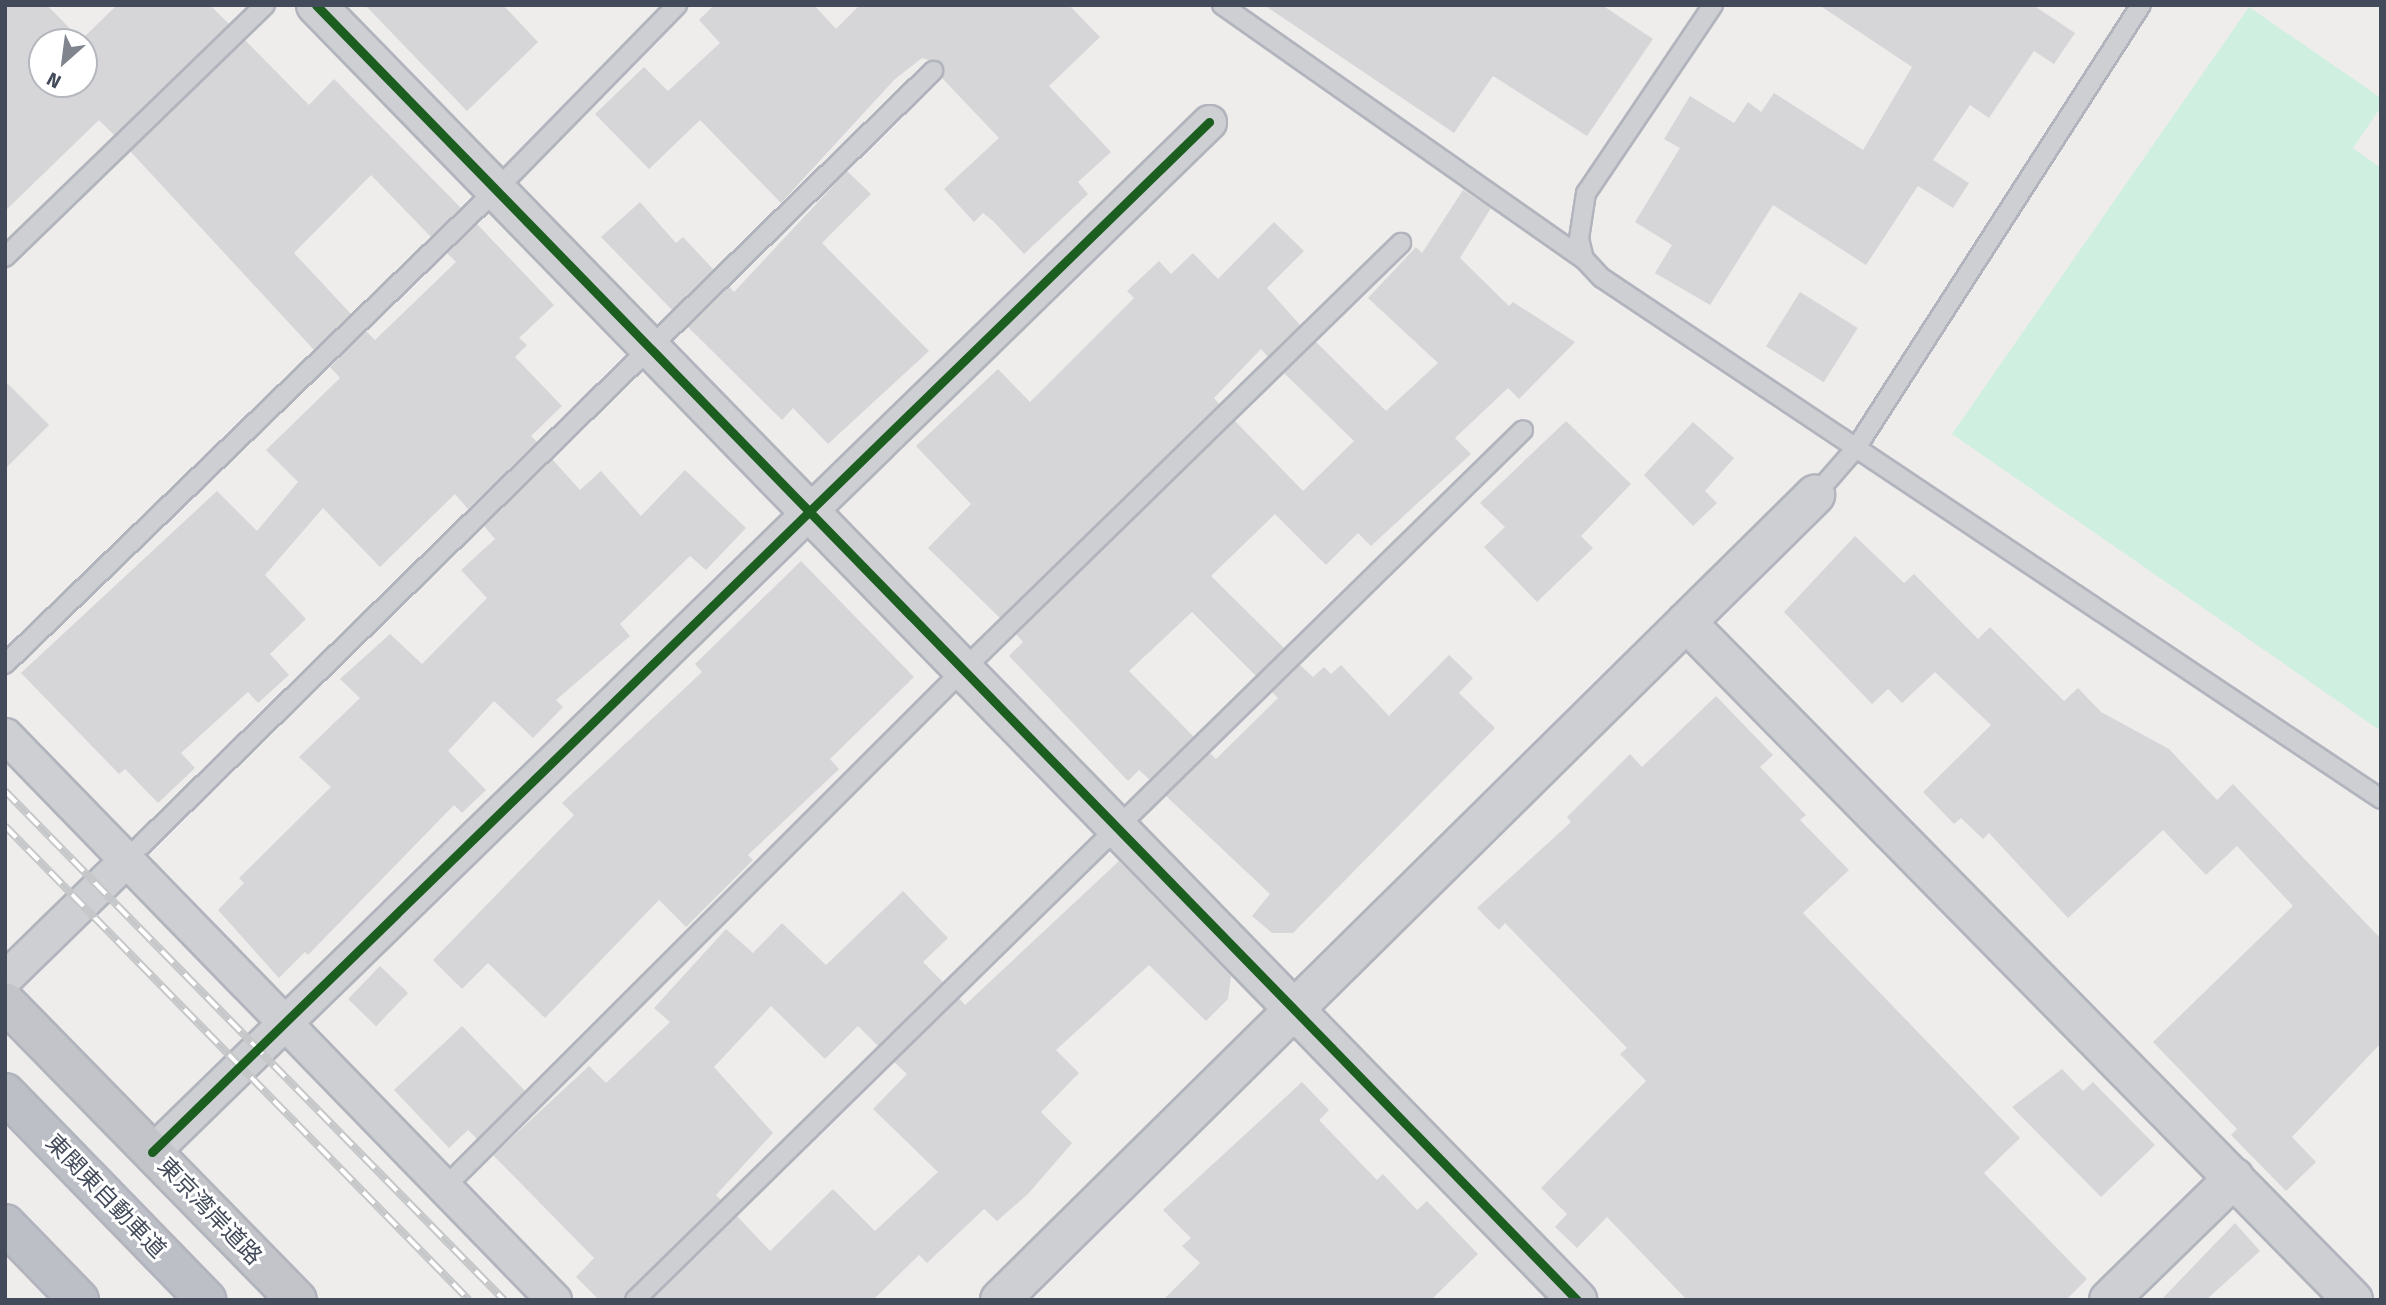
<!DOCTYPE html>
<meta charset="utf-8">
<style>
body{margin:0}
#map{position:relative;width:2386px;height:1305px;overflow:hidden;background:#eeedec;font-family:"Fira Sans","Noto Sans JP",sans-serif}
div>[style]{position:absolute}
.green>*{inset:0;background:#cfefe1}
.building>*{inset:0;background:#d6d6d8;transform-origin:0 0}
.roads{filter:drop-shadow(2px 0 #b2b4bd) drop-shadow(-2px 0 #b2b4bd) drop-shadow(0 2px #b2b4bd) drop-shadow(0 -2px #b2b4bd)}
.service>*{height:18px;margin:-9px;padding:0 9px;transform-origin:9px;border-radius:9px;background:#cdcfd2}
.minor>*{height:33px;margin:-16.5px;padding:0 16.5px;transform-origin:16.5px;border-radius:16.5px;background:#cdcfd2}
.tertiary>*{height:38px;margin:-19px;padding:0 19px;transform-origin:19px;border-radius:19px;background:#cdcfd2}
.trunk>*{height:38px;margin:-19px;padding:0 19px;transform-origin:19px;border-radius:19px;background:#c2c4ca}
.motorway>*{height:38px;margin:-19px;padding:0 19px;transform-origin:19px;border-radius:19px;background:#bcbfc6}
.rail>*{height:8px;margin-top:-4px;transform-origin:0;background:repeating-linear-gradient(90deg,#fff 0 16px,#c5c7c9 0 32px);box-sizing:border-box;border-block:2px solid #c5c7c9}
.cycleway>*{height:9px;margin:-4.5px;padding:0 4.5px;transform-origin:4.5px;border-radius:4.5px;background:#1b5e20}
span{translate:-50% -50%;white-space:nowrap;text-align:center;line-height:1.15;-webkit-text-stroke:6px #fff;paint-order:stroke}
.street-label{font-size:23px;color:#434b5a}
.frame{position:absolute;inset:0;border:7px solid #434b5a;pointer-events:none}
.north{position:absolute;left:28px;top:28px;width:70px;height:70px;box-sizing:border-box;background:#fff;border:2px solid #b4b7bd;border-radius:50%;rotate:208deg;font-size:19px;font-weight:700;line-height:28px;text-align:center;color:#434b5a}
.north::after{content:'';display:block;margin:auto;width:24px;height:32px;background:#7f848d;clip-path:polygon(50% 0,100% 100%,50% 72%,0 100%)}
</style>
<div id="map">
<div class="green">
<i style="clip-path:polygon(2249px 7px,2381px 98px,2381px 107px,2353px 148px,2381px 168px,2381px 731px,1952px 434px)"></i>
</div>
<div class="building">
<i style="clip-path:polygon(evenodd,5px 5px,47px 5px,81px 40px,117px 5px,210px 5px,229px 24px,114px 135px,99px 120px,5px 211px,5px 5px,42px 42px,84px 42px,84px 84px,42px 84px,42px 42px)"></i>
<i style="clip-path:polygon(365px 5px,503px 5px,538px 42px,467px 111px)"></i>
<i style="clip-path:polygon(714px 5px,814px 5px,836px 29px,860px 5px,1069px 5px,1100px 37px,1049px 86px,1111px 152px,1078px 182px,1088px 194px,1024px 254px,993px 221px,983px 213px,974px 222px,944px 189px,999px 138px,942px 78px,942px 64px,922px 58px,894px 80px,781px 203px,700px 120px,649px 169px,595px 114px,644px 67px,668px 91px,720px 43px,699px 20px)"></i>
<i style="clip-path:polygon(1264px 5px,1602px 5px,1653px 39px,1587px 136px,1493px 76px,1454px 133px)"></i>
<i style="clip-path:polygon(1819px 5px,2033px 5px,2075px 33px,2054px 64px,2034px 51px,1989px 118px,1970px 105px,1933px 160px,1969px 183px,1953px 208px,1918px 186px,1866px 265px,1773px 205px,1710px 305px,1655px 273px,1672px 245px,1635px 222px,1680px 148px,1664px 139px,1690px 96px,1734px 123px,1748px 102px,1761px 112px,1774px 93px,1863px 150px,1912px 67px)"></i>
<i style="clip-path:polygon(245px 40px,309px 105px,334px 79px,461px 208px,431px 237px,371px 175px,294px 253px,351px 314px,314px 350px,130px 151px)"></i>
<i style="clip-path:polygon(847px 171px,871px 194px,822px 243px,929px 351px,828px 444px,793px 408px,782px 420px,688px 327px,729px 286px,734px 292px)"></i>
<i style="clip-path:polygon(1463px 190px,1491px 208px,1460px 258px,1509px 306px,1513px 302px,1575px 342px,1519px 399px,1508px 388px,1455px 438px,1471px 454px,1371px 546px,1358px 533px,1326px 565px,1275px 514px,1211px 576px,1284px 648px,1256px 676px,1192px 612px,1129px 671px,1194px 737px,1150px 780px,1139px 770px,1128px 781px,1009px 656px,1023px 642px,1016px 634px,1235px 421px,1303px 491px,1354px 441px,1284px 373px,1316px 342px,1386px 411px,1438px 363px,1368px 298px,1416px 247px,1422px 253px)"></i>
<i style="clip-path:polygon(640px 202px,676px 243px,683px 237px,714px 270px,672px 310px,601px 237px)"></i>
<i style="clip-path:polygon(1274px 222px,1304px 251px,1267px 288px,1300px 325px,1268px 357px,1261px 349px,1214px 398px,1219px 404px,1000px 618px,928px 548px,971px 504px,916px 446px,998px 369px,1030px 402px,1134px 298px,1127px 291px,1159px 261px,1171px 274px,1193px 253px,1218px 279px)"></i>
<i style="clip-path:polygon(477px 224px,554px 305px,519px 338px,527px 345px,515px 357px,562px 406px,531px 436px,537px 442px,468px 509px,455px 494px,380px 567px,323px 508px,265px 575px,306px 619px,270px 654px,289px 675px,258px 703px,248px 692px,181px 753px,195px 768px,158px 803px,125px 769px,119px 774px,21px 673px,217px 491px,257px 531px,298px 482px,266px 450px,340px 378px,330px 367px,366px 331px,375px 340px,456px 262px,447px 253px)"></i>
<i style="left:1800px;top:292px;width:68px;height:64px;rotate:32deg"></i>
<i style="clip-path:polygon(5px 381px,49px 425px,5px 469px)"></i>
<i style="clip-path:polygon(1566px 421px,1631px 484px,1581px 536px,1593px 548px,1537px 602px,1484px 547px,1505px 527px,1480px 503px)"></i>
<i style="clip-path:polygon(1693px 422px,1734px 458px,1705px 491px,1717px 503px,1693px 526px,1644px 475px)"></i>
<i style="clip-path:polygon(552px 459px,580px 490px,601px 471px,641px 516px,685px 470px,746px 528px,706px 570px,690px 556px,620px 624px,630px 636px,556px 700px,563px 707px,533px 738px,494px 701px,448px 751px,486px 790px,462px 813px,454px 805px,308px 955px,305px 952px,279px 978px,218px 910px,244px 883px,239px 878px,331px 787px,299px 757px,360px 698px,340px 679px,390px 634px,422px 664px,487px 598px,461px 570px,495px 539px,484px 526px)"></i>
<i style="clip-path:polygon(1855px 536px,1904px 583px,1914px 574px,1978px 639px,1990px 627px,2064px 701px,2078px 688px,2101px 712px,2169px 749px,2217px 800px,2233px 784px,2381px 939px,2381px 1043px,2292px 1137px,2316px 1162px,2286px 1191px,2231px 1135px,2237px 1129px,2153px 1042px,2293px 906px,2237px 846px,2206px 875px,2163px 830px,2068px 918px,1989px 833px,1983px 839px,1961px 818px,1954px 824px,1923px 792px,1991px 725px,1935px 672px,1902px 703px,1888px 689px,1872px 704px,1784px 612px)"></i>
<i style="clip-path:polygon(801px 561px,914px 677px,830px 759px,839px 769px,748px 855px,753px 860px,686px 927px,659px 900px,545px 1018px,488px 963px,462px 989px,433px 960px,574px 815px,562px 803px,702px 672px,695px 664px)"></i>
<i style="clip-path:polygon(1449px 655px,1473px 678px,1459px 693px,1495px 728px,1293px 933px,1272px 933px,1252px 916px,1270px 894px,1166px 796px,1210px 753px,1216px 759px,1278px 698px,1272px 692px,1300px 665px,1313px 677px,1324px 667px,1331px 674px,1341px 665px,1389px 716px)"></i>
<i style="clip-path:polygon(1716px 696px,1773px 755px,1760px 767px,1806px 815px,1800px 820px,1849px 870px,1803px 913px,2020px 1138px,1984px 1173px,2087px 1279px,2066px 1300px,1687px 1300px,1607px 1217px,1577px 1248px,1555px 1227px,1567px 1214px,1541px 1188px,1646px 1081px,1620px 1054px,1627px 1048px,1505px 923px,1499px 930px,1477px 908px,1571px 822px,1567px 817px,1630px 754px,1642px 767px)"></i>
<i style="clip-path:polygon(1119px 861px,1231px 976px,1228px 999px,1206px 1021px,1149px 965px,1056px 1050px,1079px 1073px,1041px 1112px,1072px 1143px,1028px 1194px,997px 1221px,984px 1209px,927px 1263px,919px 1255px,873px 1300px,652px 1300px,737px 1216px,770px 1251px,833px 1189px,875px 1231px,938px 1172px,873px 1109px,907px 1074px,894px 1062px,959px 998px,965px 1005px)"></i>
<i style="clip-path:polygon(903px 891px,948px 938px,923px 962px,943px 982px,878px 1046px,858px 1026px,825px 1059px,771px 1006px,714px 1067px,773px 1133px,716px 1195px,721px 1200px,624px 1300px,599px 1300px,576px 1277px,594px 1258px,493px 1155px,589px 1066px,606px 1083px,670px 1022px,654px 1008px,726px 929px,753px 953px,782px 923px,826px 965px)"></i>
<i style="left:380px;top:966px;width:39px;height:46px;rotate:44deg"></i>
<i style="clip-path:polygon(462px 1026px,525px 1091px,477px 1139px,468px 1130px,449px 1148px,394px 1090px)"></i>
<i style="clip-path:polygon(2062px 1069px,2083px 1091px,2093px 1082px,2155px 1145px,2101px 1197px,2012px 1107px)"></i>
<i style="clip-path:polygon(1302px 1082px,1329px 1110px,1319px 1120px,1377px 1180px,1383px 1174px,1417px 1210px,1427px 1201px,1478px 1254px,1431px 1300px,1163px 1300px,1200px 1263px,1182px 1246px,1191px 1238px,1163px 1210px)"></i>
<i style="clip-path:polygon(2235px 1223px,2260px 1251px,2206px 1300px,2161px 1300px)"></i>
</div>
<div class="roads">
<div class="service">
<i style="left:1222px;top:5px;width:442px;rotate:35.1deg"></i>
<i style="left:1713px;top:5px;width:227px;rotate:124deg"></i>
<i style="left:1586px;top:193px;width:47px;rotate:98.7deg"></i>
<i style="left:1579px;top:239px;width:21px;rotate:76deg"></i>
<i style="left:1584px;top:259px;width:26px;rotate:47deg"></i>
<i style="left:1602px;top:278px;width:937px;rotate:33.77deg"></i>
<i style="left:5px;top:257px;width:362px;rotate:-44.1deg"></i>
<i style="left:1815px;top:495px;width:62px;rotate:-48.9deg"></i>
<i style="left:1856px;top:448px;width:527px;rotate:-57.25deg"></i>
<i style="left:5px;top:664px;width:682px;rotate:-43.99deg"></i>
<i style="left:496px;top:190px;width:259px;rotate:-45.6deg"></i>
<i style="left:126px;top:860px;width:1129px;rotate:-44.35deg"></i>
<i style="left:444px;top:1188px;width:733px;rotate:-44.94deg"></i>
<i style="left:963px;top:670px;width:612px;rotate:-44.27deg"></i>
<i style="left:635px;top:1300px;width:1243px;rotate:-44.41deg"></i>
</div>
<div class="minor">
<i style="left:5px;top:735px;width:788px;rotate:45.82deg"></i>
<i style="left:5px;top:978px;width:169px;rotate:-44.3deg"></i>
<i style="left:152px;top:1152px;width:1476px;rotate:-44.26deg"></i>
</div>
<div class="tertiary">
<i style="left:316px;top:5px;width:1808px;rotate:45.76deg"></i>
<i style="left:1686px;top:622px;width:951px;rotate:45.47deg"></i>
<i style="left:1000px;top:1300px;width:1146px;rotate:-44.65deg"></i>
<i style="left:2109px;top:1300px;width:175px;rotate:-44.3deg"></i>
</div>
<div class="trunk">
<i style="left:5px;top:1002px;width:417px;rotate:45.6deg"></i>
</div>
<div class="motorway">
<i style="left:5px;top:1093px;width:289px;rotate:45.8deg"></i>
<i style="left:5px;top:1224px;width:106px;rotate:45.8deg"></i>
</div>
</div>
<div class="rail">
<i style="left:5px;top:791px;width:713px;rotate:45.57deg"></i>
<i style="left:5px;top:826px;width:663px;rotate:45.61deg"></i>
</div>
<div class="cycleway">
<i style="left:316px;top:5px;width:1808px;rotate:45.76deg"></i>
<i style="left:152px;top:1152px;width:1476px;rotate:-44.26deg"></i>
</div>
<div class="street-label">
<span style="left:106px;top:1196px;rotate:46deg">東関東自動車道</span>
<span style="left:210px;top:1211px;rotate:46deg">東京湾岸道路</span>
</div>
<div class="frame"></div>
<div class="north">N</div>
</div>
